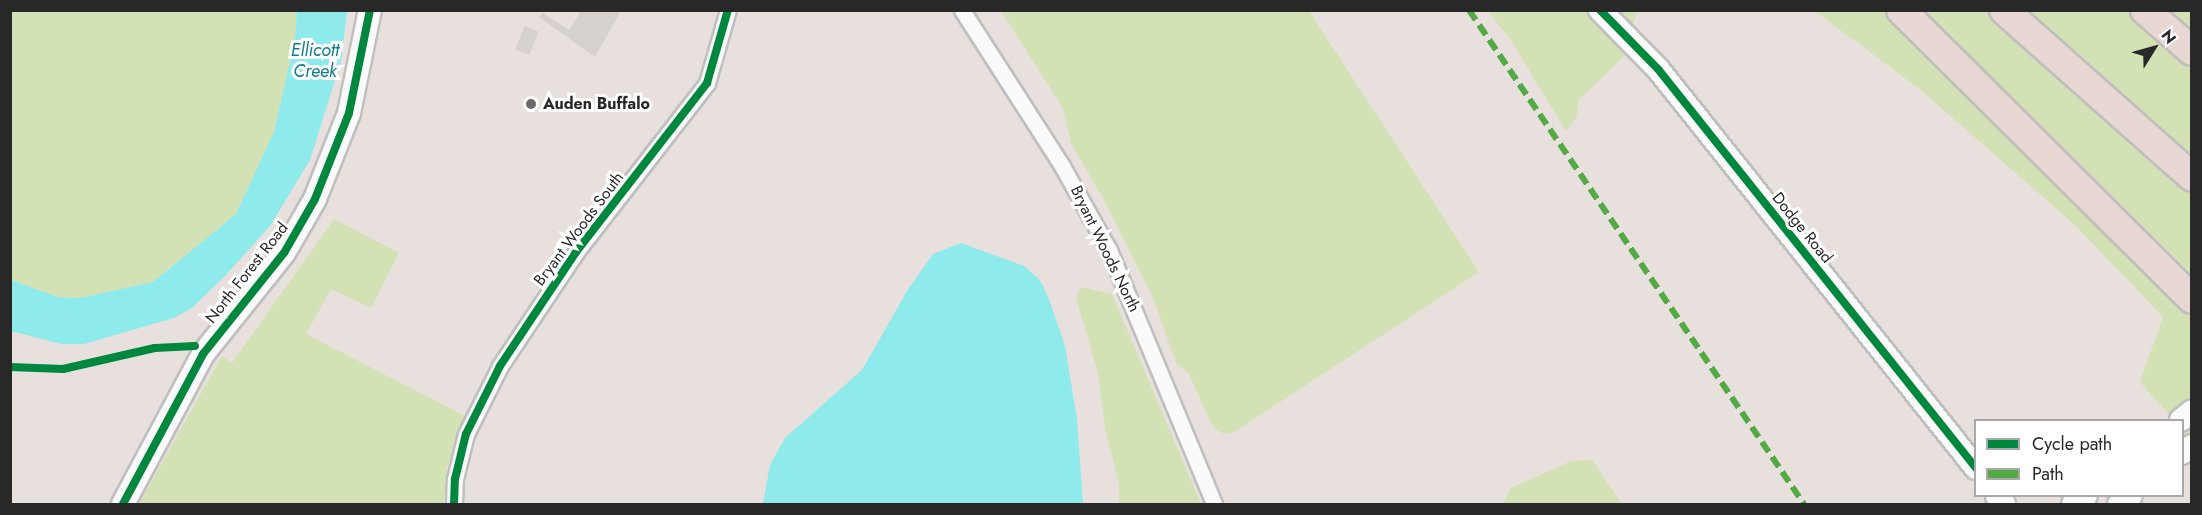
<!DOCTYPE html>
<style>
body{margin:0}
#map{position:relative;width:2202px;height:515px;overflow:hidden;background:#e7e0dd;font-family:Jost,sans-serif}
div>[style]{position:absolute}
.green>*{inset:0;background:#d3e2b4}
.plaza>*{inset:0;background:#d7d1cd;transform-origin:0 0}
.water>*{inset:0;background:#8eeaeb}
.roads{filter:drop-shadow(2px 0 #c0bfbf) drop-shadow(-2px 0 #c0bfbf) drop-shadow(0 2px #c0bfbf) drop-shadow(0 -2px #c0bfbf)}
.street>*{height:15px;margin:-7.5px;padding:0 7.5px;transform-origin:7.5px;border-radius:7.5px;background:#fbfafa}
.secondary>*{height:22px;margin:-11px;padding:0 11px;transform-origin:11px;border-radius:11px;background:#fbfafa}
.highway>*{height:28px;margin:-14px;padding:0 14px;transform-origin:14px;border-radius:14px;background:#e8d7d2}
.quiet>*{height:6px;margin-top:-3px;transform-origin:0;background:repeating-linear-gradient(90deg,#53aa44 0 12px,transparent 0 18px)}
.cycleway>*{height:8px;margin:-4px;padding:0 4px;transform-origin:4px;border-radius:4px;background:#00873e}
.dots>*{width:16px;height:16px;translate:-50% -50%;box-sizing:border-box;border:3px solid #fff;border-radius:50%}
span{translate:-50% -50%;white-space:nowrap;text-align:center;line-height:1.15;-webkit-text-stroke:6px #fff;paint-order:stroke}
.poi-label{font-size:16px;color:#282828;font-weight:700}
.left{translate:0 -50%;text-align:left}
.street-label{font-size:16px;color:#282828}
.water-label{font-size:18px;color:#0b7f8c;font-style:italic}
.frame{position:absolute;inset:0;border:12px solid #282828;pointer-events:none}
.legend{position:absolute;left:1974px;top:419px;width:210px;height:78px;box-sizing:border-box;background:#fff;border:2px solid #a9a9a9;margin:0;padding:8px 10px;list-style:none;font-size:18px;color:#282828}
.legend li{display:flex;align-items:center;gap:12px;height:30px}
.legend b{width:30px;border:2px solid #a9a9a9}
.north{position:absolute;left:2124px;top:18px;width:60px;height:60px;-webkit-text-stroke:4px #fff;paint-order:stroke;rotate:53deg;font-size:16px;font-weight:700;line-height:24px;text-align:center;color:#282828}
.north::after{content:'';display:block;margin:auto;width:21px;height:27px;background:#282828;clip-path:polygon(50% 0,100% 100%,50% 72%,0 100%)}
</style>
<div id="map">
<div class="green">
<i style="clip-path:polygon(11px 11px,297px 11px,295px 40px,274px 132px,236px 214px,153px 282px,80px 298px,58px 297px,11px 280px)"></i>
<i style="clip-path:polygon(1001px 11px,1309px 11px,1479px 272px,1234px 432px,1224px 434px,1213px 427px,1189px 374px,1176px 363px,1154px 300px,1105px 202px,1071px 143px,1063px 108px)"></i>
<i style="clip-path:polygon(1488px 11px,1637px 11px,1624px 56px,1578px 101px,1577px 116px,1566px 131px,1512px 42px)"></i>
<i style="clip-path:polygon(1815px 11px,2191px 11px,2191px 440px,2140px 382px,2163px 317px,2075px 225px,1922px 91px)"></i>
<i style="clip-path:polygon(334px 219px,399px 253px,371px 308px,331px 289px,306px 334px,465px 416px,447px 467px,444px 504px,139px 504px,222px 356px,232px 363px)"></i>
<i style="clip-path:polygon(1081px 287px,1112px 294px,1201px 504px,1119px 504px,1119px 483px,1105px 428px,1098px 373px,1076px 298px)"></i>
<i style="clip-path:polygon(1592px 460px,1622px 504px,1503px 504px,1511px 488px,1571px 461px)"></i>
</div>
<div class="plaza">
<i style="clip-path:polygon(578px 11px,621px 11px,595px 57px,539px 17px,543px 13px,569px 30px,580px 13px)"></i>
<i style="left:525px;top:26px;width:15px;height:25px;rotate:23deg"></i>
</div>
<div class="water">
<i style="clip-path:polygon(297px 11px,347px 11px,341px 61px,310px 160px,270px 226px,224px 277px,193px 307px,174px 318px,84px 344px,61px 344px,11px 331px,11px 280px,58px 297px,80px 298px,153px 282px,236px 214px,274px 132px,295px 40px)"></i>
<i style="clip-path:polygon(961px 243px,1024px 266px,1040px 280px,1049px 299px,1065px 346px,1077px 419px,1083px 504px,763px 504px,770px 465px,785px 438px,862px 370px,907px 291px,933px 254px)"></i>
</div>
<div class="roads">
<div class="street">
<i style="left:962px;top:10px;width:185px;rotate:57.3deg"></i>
<i style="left:1062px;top:166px;width:96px;rotate:60.8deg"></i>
<i style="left:1109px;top:250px;width:275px;rotate:67.5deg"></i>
<i style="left:454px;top:504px;width:25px;rotate:-88deg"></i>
<i style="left:455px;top:479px;width:46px;rotate:-76.3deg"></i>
<i style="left:466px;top:434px;width:76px;rotate:-63.4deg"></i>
<i style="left:500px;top:366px;width:137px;rotate:-56.3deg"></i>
<i style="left:576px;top:252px;width:214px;rotate:-52.2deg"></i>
<i style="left:707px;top:83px;width:76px;rotate:-74deg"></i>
</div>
<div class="secondary">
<i style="left:1600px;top:10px;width:83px;rotate:45.5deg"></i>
<i style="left:1658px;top:69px;width:510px;rotate:51.45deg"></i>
<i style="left:2181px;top:420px;width:14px;rotate:-39deg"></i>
<i style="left:2182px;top:453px;width:12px;rotate:-35deg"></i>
<i style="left:1997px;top:496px;width:11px;rotate:49deg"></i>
<i style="left:123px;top:504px;width:170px;rotate:-61.9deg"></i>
<i style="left:203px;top:354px;width:129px;rotate:-51.3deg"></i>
<i style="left:284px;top:253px;width:62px;rotate:-60.1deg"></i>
<i style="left:315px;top:199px;width:92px;rotate:-68.4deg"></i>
<i style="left:349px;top:113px;width:105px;rotate:-78.5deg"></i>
<i style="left:2073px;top:504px;width:15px;rotate:-32deg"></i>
<i style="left:2119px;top:504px;width:14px;rotate:-34deg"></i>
</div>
<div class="highway">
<i style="left:1901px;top:10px;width:410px;rotate:44.8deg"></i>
<i style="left:2004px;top:10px;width:251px;rotate:41.6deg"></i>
<i style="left:2145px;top:10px;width:62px;rotate:41.1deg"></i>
</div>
</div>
<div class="quiet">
<i style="left:1469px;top:10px;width:597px;rotate:55.86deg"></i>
</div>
<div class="cycleway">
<i style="left:1600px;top:10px;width:83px;rotate:45.5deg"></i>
<i style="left:1658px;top:69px;width:510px;rotate:51.45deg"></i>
<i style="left:10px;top:367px;width:53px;rotate:2.2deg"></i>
<i style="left:63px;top:369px;width:94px;rotate:-12.9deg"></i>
<i style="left:155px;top:348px;width:40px;rotate:-2.9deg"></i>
<i style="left:123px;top:504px;width:170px;rotate:-61.9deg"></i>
<i style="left:203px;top:354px;width:129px;rotate:-51.3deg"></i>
<i style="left:284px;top:253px;width:62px;rotate:-60.1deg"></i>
<i style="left:315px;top:199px;width:92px;rotate:-68.4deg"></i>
<i style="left:349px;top:113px;width:105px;rotate:-78.5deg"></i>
<i style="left:454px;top:504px;width:25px;rotate:-88deg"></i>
<i style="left:455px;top:479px;width:46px;rotate:-76.3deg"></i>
<i style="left:466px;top:434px;width:76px;rotate:-63.4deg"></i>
<i style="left:500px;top:366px;width:137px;rotate:-56.3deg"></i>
<i style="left:576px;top:252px;width:214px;rotate:-52.2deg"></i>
<i style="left:707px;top:83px;width:76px;rotate:-74deg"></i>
</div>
<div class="dots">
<i style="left:531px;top:104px;background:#6b6867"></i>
</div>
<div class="poi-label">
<span class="left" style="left:543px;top:104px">Auden Buffalo</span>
</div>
<div class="street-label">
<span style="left:1802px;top:228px;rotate:51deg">Dodge Road</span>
<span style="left:579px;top:229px;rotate:-53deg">Bryant Woods South</span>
<span style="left:1105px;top:249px;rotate:64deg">Bryant Woods North</span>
<span style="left:247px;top:273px;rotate:-52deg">North Forest Road</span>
</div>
<div class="water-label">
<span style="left:315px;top:61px">Ellicott<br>Creek</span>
</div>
<div class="frame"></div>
<ul class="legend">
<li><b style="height:8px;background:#00873e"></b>Cycle path</li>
<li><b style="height:8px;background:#53aa44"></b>Path</li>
</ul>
<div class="north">N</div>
</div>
